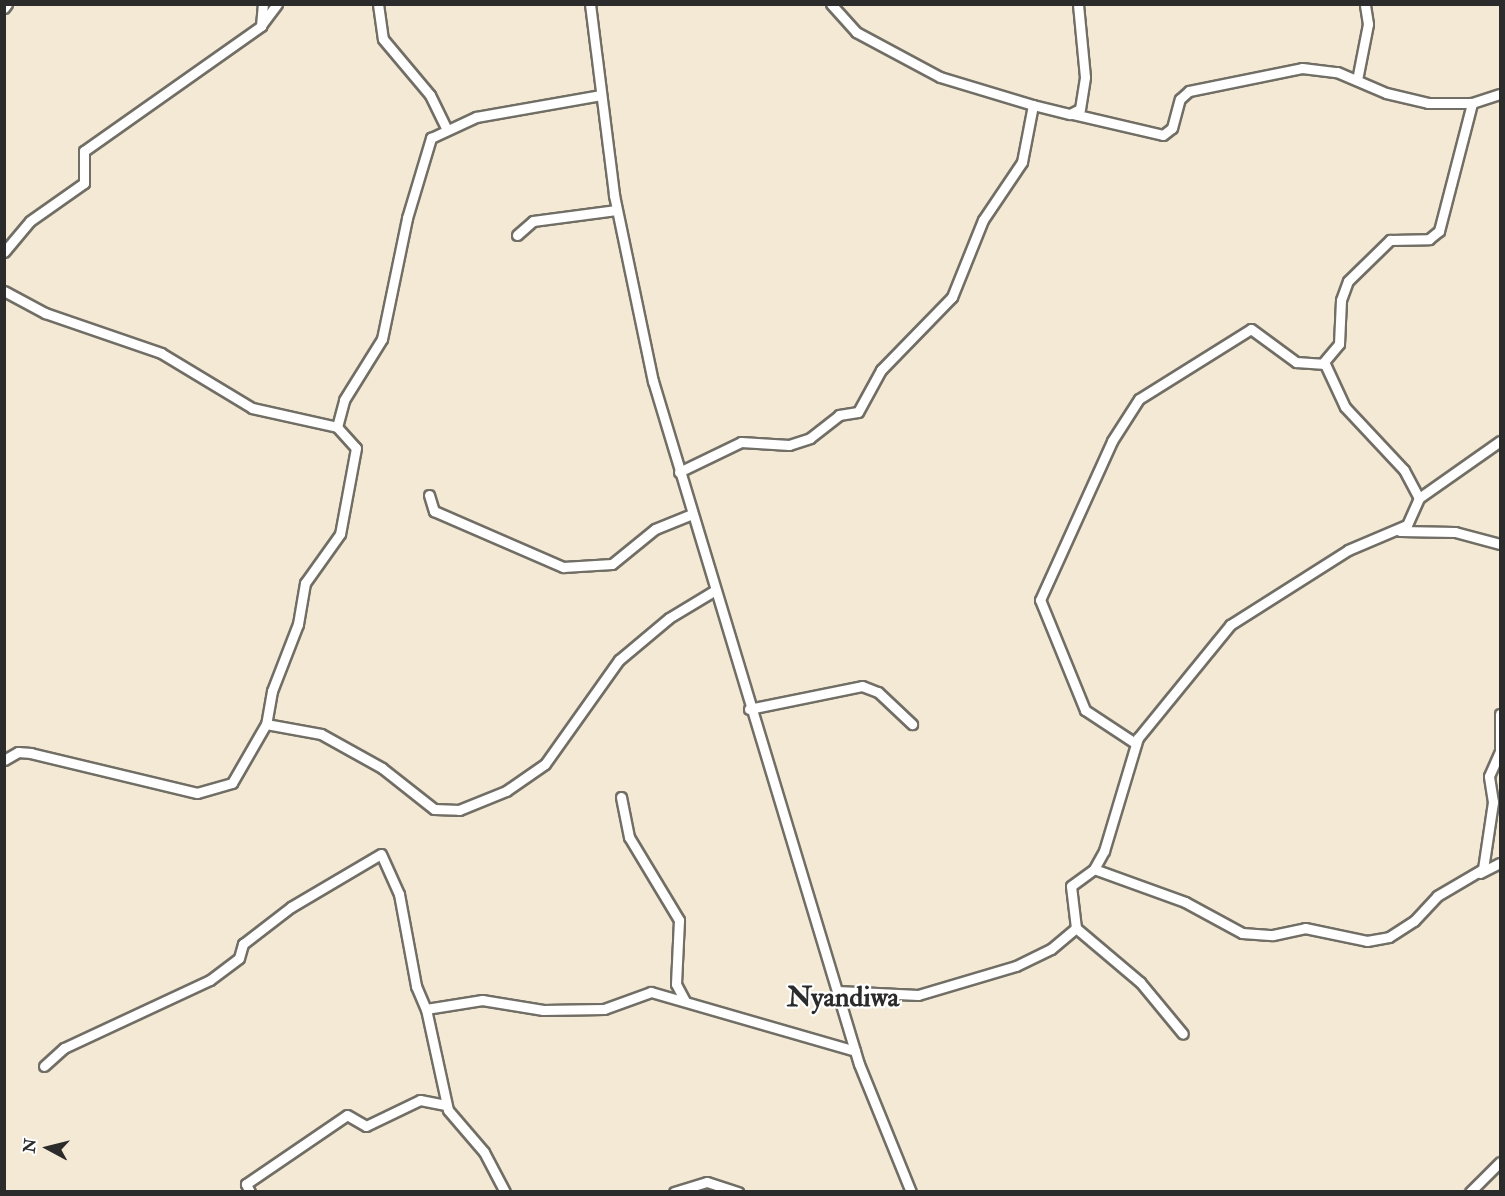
<!DOCTYPE html>
<style>
body{margin:0}
#map{position:relative;width:1505px;height:1196px;overflow:hidden;background:#f4e9d4;font-family:"IM FELL Double Pica",serif}
div>[style]{position:absolute}
.roads{filter:drop-shadow(2px 0 #716e66) drop-shadow(-2px 0 #716e66) drop-shadow(0 2px #716e66) drop-shadow(0 -2px #716e66)}
.minor>*{height:9px;margin:-4.5px;padding:0 4.5px;transform-origin:4.5px;border-radius:4.5px;background:#fff}
span{translate:-50% -50%;white-space:nowrap;text-align:center;line-height:1.15;-webkit-text-stroke:4.5px #fff;paint-order:stroke}
.quarter-label{font-size:28px;color:#2b2b2b;font-weight:700}
.frame{position:absolute;inset:0;border:6px solid #2b2b2b;pointer-events:none}
.north{position:absolute;left:18px;top:1118px;width:60px;height:60px;-webkit-text-stroke:4px #fff;paint-order:stroke;rotate:277deg;font-size:16px;font-weight:700;line-height:24px;text-align:center;color:#2b2b2b}
.north::after{content:'';display:block;margin:auto;width:21px;height:27px;background:#2b2b2b;clip-path:polygon(50% 0,100% 100%,50% 72%,0 100%)}
</style>
<div id="map">
<div class="roads">
<div class="minor">
<i style="left:378px;top:4px;width:35px;rotate:82deg"></i>
<i style="left:383px;top:39px;width:73px;rotate:50deg"></i>
<i style="left:430px;top:95px;width:37px;rotate:64deg"></i>
<i style="left:590px;top:4px;width:193px;rotate:82.8deg"></i>
<i style="left:614px;top:195px;width:190px;rotate:78.2deg"></i>
<i style="left:653px;top:381px;width:713px;rotate:73.22deg"></i>
<i style="left:859px;top:1064px;width:138px;rotate:67.9deg"></i>
<i style="left:831px;top:4px;width:38px;rotate:48deg"></i>
<i style="left:856px;top:32px;width:95px;rotate:28.2deg"></i>
<i style="left:940px;top:77px;width:97px;rotate:16.8deg"></i>
<i style="left:4px;top:8px;width:5px;rotate:-53deg"></i>
<i style="left:262px;top:24px;width:25px;rotate:-53deg"></i>
<i style="left:1357px;top:80px;width:57px;rotate:-78.9deg"></i>
<i style="left:1368px;top:24px;width:20px;rotate:-99deg"></i>
<i style="left:1073px;top:114px;width:92px;rotate:13.1deg"></i>
<i style="left:1163px;top:135px;width:11px;rotate:-38deg"></i>
<i style="left:1172px;top:128px;width:30px;rotate:-75deg"></i>
<i style="left:1180px;top:99px;width:12px;rotate:-42deg"></i>
<i style="left:1189px;top:91px;width:115px;rotate:-11.5deg"></i>
<i style="left:1302px;top:68px;width:35px;rotate:7deg"></i>
<i style="left:1337px;top:72px;width:53px;rotate:23.2deg"></i>
<i style="left:1386px;top:93px;width:43px;rotate:13.4deg"></i>
<i style="left:1428px;top:103px;width:44px"></i>
<i style="left:1472px;top:103px;width:29px;rotate:-18deg"></i>
<i style="left:517px;top:235px;width:21px;rotate:-41deg"></i>
<i style="left:533px;top:221px;width:84px;rotate:-7.5deg"></i>
<i style="left:4px;top:252px;width:40px;rotate:-50deg"></i>
<i style="left:30px;top:221px;width:66px;rotate:-35.1deg"></i>
<i style="left:84px;top:183px;width:32px;rotate:-90deg"></i>
<i style="left:84px;top:151px;width:217px;rotate:-35.2deg"></i>
<i style="left:261px;top:26px;width:22px;rotate:-85deg"></i>
<i style="left:4px;top:291px;width:47px;rotate:28.2deg"></i>
<i style="left:45px;top:313px;width:123px;rotate:19deg"></i>
<i style="left:161px;top:353px;width:106px;rotate:31.1deg"></i>
<i style="left:252px;top:408px;width:87px;rotate:12.6deg"></i>
<i style="left:337px;top:427px;width:28px;rotate:48deg"></i>
<i style="left:356px;top:448px;width:87px;rotate:100.5deg"></i>
<i style="left:340px;top:534px;width:60px;rotate:125.5deg"></i>
<i style="left:305px;top:583px;width:42px;rotate:99.7deg"></i>
<i style="left:298px;top:624px;width:72px;rotate:111.2deg"></i>
<i style="left:272px;top:691px;width:34px;rotate:100deg"></i>
<i style="left:266px;top:724px;width:68px;rotate:120deg"></i>
<i style="left:232px;top:783px;width:36px;rotate:164deg"></i>
<i style="left:197px;top:793px;width:171px;rotate:-166.5deg"></i>
<i style="left:31px;top:753px;width:13px;rotate:-176deg"></i>
<i style="left:18px;top:752px;width:16px;rotate:150deg"></i>
<i style="left:1323px;top:363px;width:25px;rotate:-50deg"></i>
<i style="left:1339px;top:344px;width:44px;rotate:-87.4deg"></i>
<i style="left:1341px;top:300px;width:20px;rotate:-70deg"></i>
<i style="left:1348px;top:281px;width:59px;rotate:-44.3deg"></i>
<i style="left:1390px;top:240px;width:39px;rotate:-1deg"></i>
<i style="left:1429px;top:239px;width:13px;rotate:-39deg"></i>
<i style="left:1439px;top:231px;width:132px;rotate:-75.5deg"></i>
<i style="left:337px;top:427px;width:28px;rotate:-75deg"></i>
<i style="left:344px;top:400px;width:72px;rotate:-58.1deg"></i>
<i style="left:382px;top:339px;width:124px;rotate:-78.3deg"></i>
<i style="left:407px;top:218px;width:84px;rotate:-73.3deg"></i>
<i style="left:431px;top:138px;width:50px;rotate:-25deg"></i>
<i style="left:476px;top:117px;width:127px;rotate:-10deg"></i>
<i style="left:679px;top:472px;width:69px;rotate:-25.8deg"></i>
<i style="left:741px;top:442px;width:48px;rotate:3.6deg"></i>
<i style="left:789px;top:445px;width:22px;rotate:-18deg"></i>
<i style="left:810px;top:438px;width:37px;rotate:-38deg"></i>
<i style="left:839px;top:415px;width:19px;rotate:-9deg"></i>
<i style="left:858px;top:412px;width:48px;rotate:-61.3deg"></i>
<i style="left:881px;top:370px;width:102px;rotate:-45.8deg"></i>
<i style="left:952px;top:297px;width:83px;rotate:-68.1deg"></i>
<i style="left:983px;top:220px;width:70px;rotate:-56.1deg"></i>
<i style="left:1022px;top:162px;width:58px;rotate:-79.1deg"></i>
<i style="left:1033px;top:105px;width:38px;rotate:14deg"></i>
<i style="left:1070px;top:114px;width:11px;rotate:-27deg"></i>
<i style="left:1080px;top:109px;width:32px;rotate:-81deg"></i>
<i style="left:1085px;top:77px;width:73px;rotate:-95.5deg"></i>
<i style="left:429px;top:495px;width:17px;rotate:73deg"></i>
<i style="left:434px;top:511px;width:141px;rotate:23.5deg"></i>
<i style="left:563px;top:567px;width:49px;rotate:-3.5deg"></i>
<i style="left:612px;top:564px;width:55px;rotate:-39.1deg"></i>
<i style="left:655px;top:529px;width:40px;rotate:-22deg"></i>
<i style="left:1400px;top:531px;width:55px;rotate:1deg"></i>
<i style="left:1455px;top:532px;width:47px;rotate:14.9deg"></i>
<i style="left:749px;top:709px;width:115px;rotate:-11.5deg"></i>
<i style="left:862px;top:686px;width:17px;rotate:21deg"></i>
<i style="left:878px;top:692px;width:47px;rotate:43.3deg"></i>
<i style="left:266px;top:724px;width:56px;rotate:10.3deg"></i>
<i style="left:321px;top:734px;width:70px;rotate:29.1deg"></i>
<i style="left:382px;top:768px;width:66px;rotate:38.3deg"></i>
<i style="left:434px;top:809px;width:25px;rotate:2deg"></i>
<i style="left:459px;top:810px;width:51px;rotate:-22deg"></i>
<i style="left:506px;top:791px;width:47px;rotate:-34.7deg"></i>
<i style="left:545px;top:764px;width:128px;rotate:-54.6deg"></i>
<i style="left:619px;top:660px;width:65px;rotate:-40deg"></i>
<i style="left:669px;top:618px;width:52px;rotate:-31deg"></i>
<i style="left:1135px;top:743px;width:60px;rotate:-146.6deg"></i>
<i style="left:1085px;top:710px;width:119px;rotate:-112.2deg"></i>
<i style="left:1040px;top:600px;width:175px;rotate:-65.6deg"></i>
<i style="left:1112px;top:441px;width:50px;rotate:-57.3deg"></i>
<i style="left:1139px;top:399px;width:132px;rotate:-32deg"></i>
<i style="left:1251px;top:329px;width:56px;rotate:36.3deg"></i>
<i style="left:1296px;top:362px;width:29px;rotate:4deg"></i>
<i style="left:1325px;top:364px;width:47px;rotate:65.1deg"></i>
<i style="left:1345px;top:407px;width:86px;rotate:46.9deg"></i>
<i style="left:1404px;top:470px;width:32px;rotate:62deg"></i>
<i style="left:621px;top:797px;width:41px;rotate:78.7deg"></i>
<i style="left:629px;top:837px;width:97px;rotate:58.9deg"></i>
<i style="left:679px;top:920px;width:64px;rotate:92.7deg"></i>
<i style="left:676px;top:984px;width:19px;rotate:62deg"></i>
<i style="left:1094px;top:869px;width:97px;rotate:19.9deg"></i>
<i style="left:1185px;top:902px;width:65px;rotate:28.5deg"></i>
<i style="left:1242px;top:933px;width:31px;rotate:4deg"></i>
<i style="left:1273px;top:935px;width:33px;rotate:-12deg"></i>
<i style="left:1305px;top:928px;width:63px;rotate:11.8deg"></i>
<i style="left:1367px;top:941px;width:22px;rotate:-10deg"></i>
<i style="left:1389px;top:937px;width:30px;rotate:-33deg"></i>
<i style="left:1414px;top:921px;width:34px;rotate:-47deg"></i>
<i style="left:1437px;top:896px;width:53px;rotate:-30.4deg"></i>
<i style="left:1483px;top:869px;width:68px;rotate:-81.5deg"></i>
<i style="left:1493px;top:802px;width:26px;rotate:-99deg"></i>
<i style="left:1489px;top:776px;width:27px;rotate:-66deg"></i>
<i style="left:1500px;top:751px;width:37px;rotate:-90deg"></i>
<i style="left:1480px;top:873px;width:22px;rotate:-27deg"></i>
<i style="left:1076px;top:928px;width:84px;rotate:40.2deg"></i>
<i style="left:1140px;top:982px;width:67px;rotate:50.4deg"></i>
<i style="left:837px;top:991px;width:81px;rotate:2.8deg"></i>
<i style="left:918px;top:995px;width:102px;rotate:-16.5deg"></i>
<i style="left:1016px;top:966px;width:39px;rotate:-26deg"></i>
<i style="left:1051px;top:949px;width:33px;rotate:-40deg"></i>
<i style="left:1076px;top:928px;width:42px;rotate:-96.8deg"></i>
<i style="left:1071px;top:886px;width:29px;rotate:-36deg"></i>
<i style="left:1094px;top:869px;width:21px;rotate:-61deg"></i>
<i style="left:1104px;top:851px;width:118px;rotate:-73.3deg"></i>
<i style="left:1138px;top:738px;width:146px;rotate:-50.8deg"></i>
<i style="left:1230px;top:625px;width:140px;rotate:-32.4deg"></i>
<i style="left:1348px;top:550px;width:64px;rotate:-23deg"></i>
<i style="left:1407px;top:525px;width:30px;rotate:-66deg"></i>
<i style="left:1419px;top:498px;width:99px;rotate:-35.1deg"></i>
<i style="left:426px;top:1009px;width:103px;rotate:77.7deg"></i>
<i style="left:448px;top:1110px;width:55px;rotate:49.4deg"></i>
<i style="left:484px;top:1152px;width:45px;rotate:62.3deg"></i>
<i style="left:44px;top:1066px;width:27px;rotate:-42deg"></i>
<i style="left:64px;top:1048px;width:161px;rotate:-25deg"></i>
<i style="left:210px;top:980px;width:36px;rotate:-37deg"></i>
<i style="left:239px;top:958px;width:15px;rotate:-74deg"></i>
<i style="left:243px;top:944px;width:61px;rotate:-37.6deg"></i>
<i style="left:291px;top:907px;width:104px;rotate:-30.5deg"></i>
<i style="left:381px;top:854px;width:44px;rotate:65.8deg"></i>
<i style="left:399px;top:894px;width:94px;rotate:79.5deg"></i>
<i style="left:416px;top:986px;width:25px;rotate:67deg"></i>
<i style="left:426px;top:1009px;width:57px;rotate:-9.1deg"></i>
<i style="left:482px;top:1000px;width:62px;rotate:9.3deg"></i>
<i style="left:543px;top:1010px;width:61px;rotate:-0.9deg"></i>
<i style="left:604px;top:1009px;width:50px;rotate:-19.9deg"></i>
<i style="left:651px;top:992px;width:212px;rotate:16.1deg"></i>
<i style="left:250px;top:1192px;width:9px;rotate:-117deg"></i>
<i style="left:246px;top:1184px;width:122px;rotate:-34.3deg"></i>
<i style="left:347px;top:1115px;width:22px;rotate:30deg"></i>
<i style="left:366px;top:1126px;width:60px;rotate:-25.7deg"></i>
<i style="left:420px;top:1100px;width:26px;rotate:11deg"></i>
<i style="left:674px;top:1192px;width:34px;rotate:-17deg"></i>
<i style="left:707px;top:1182px;width:33px;rotate:18deg"></i>
<i style="left:1470px;top:1192px;width:42px;rotate:-45deg"></i>
</div>
</div>
<div class="quarter-label">
<span style="left:843px;top:998px">Nyandiwa</span>
</div>
<div class="frame"></div>
<div class="north">N</div>
</div>
